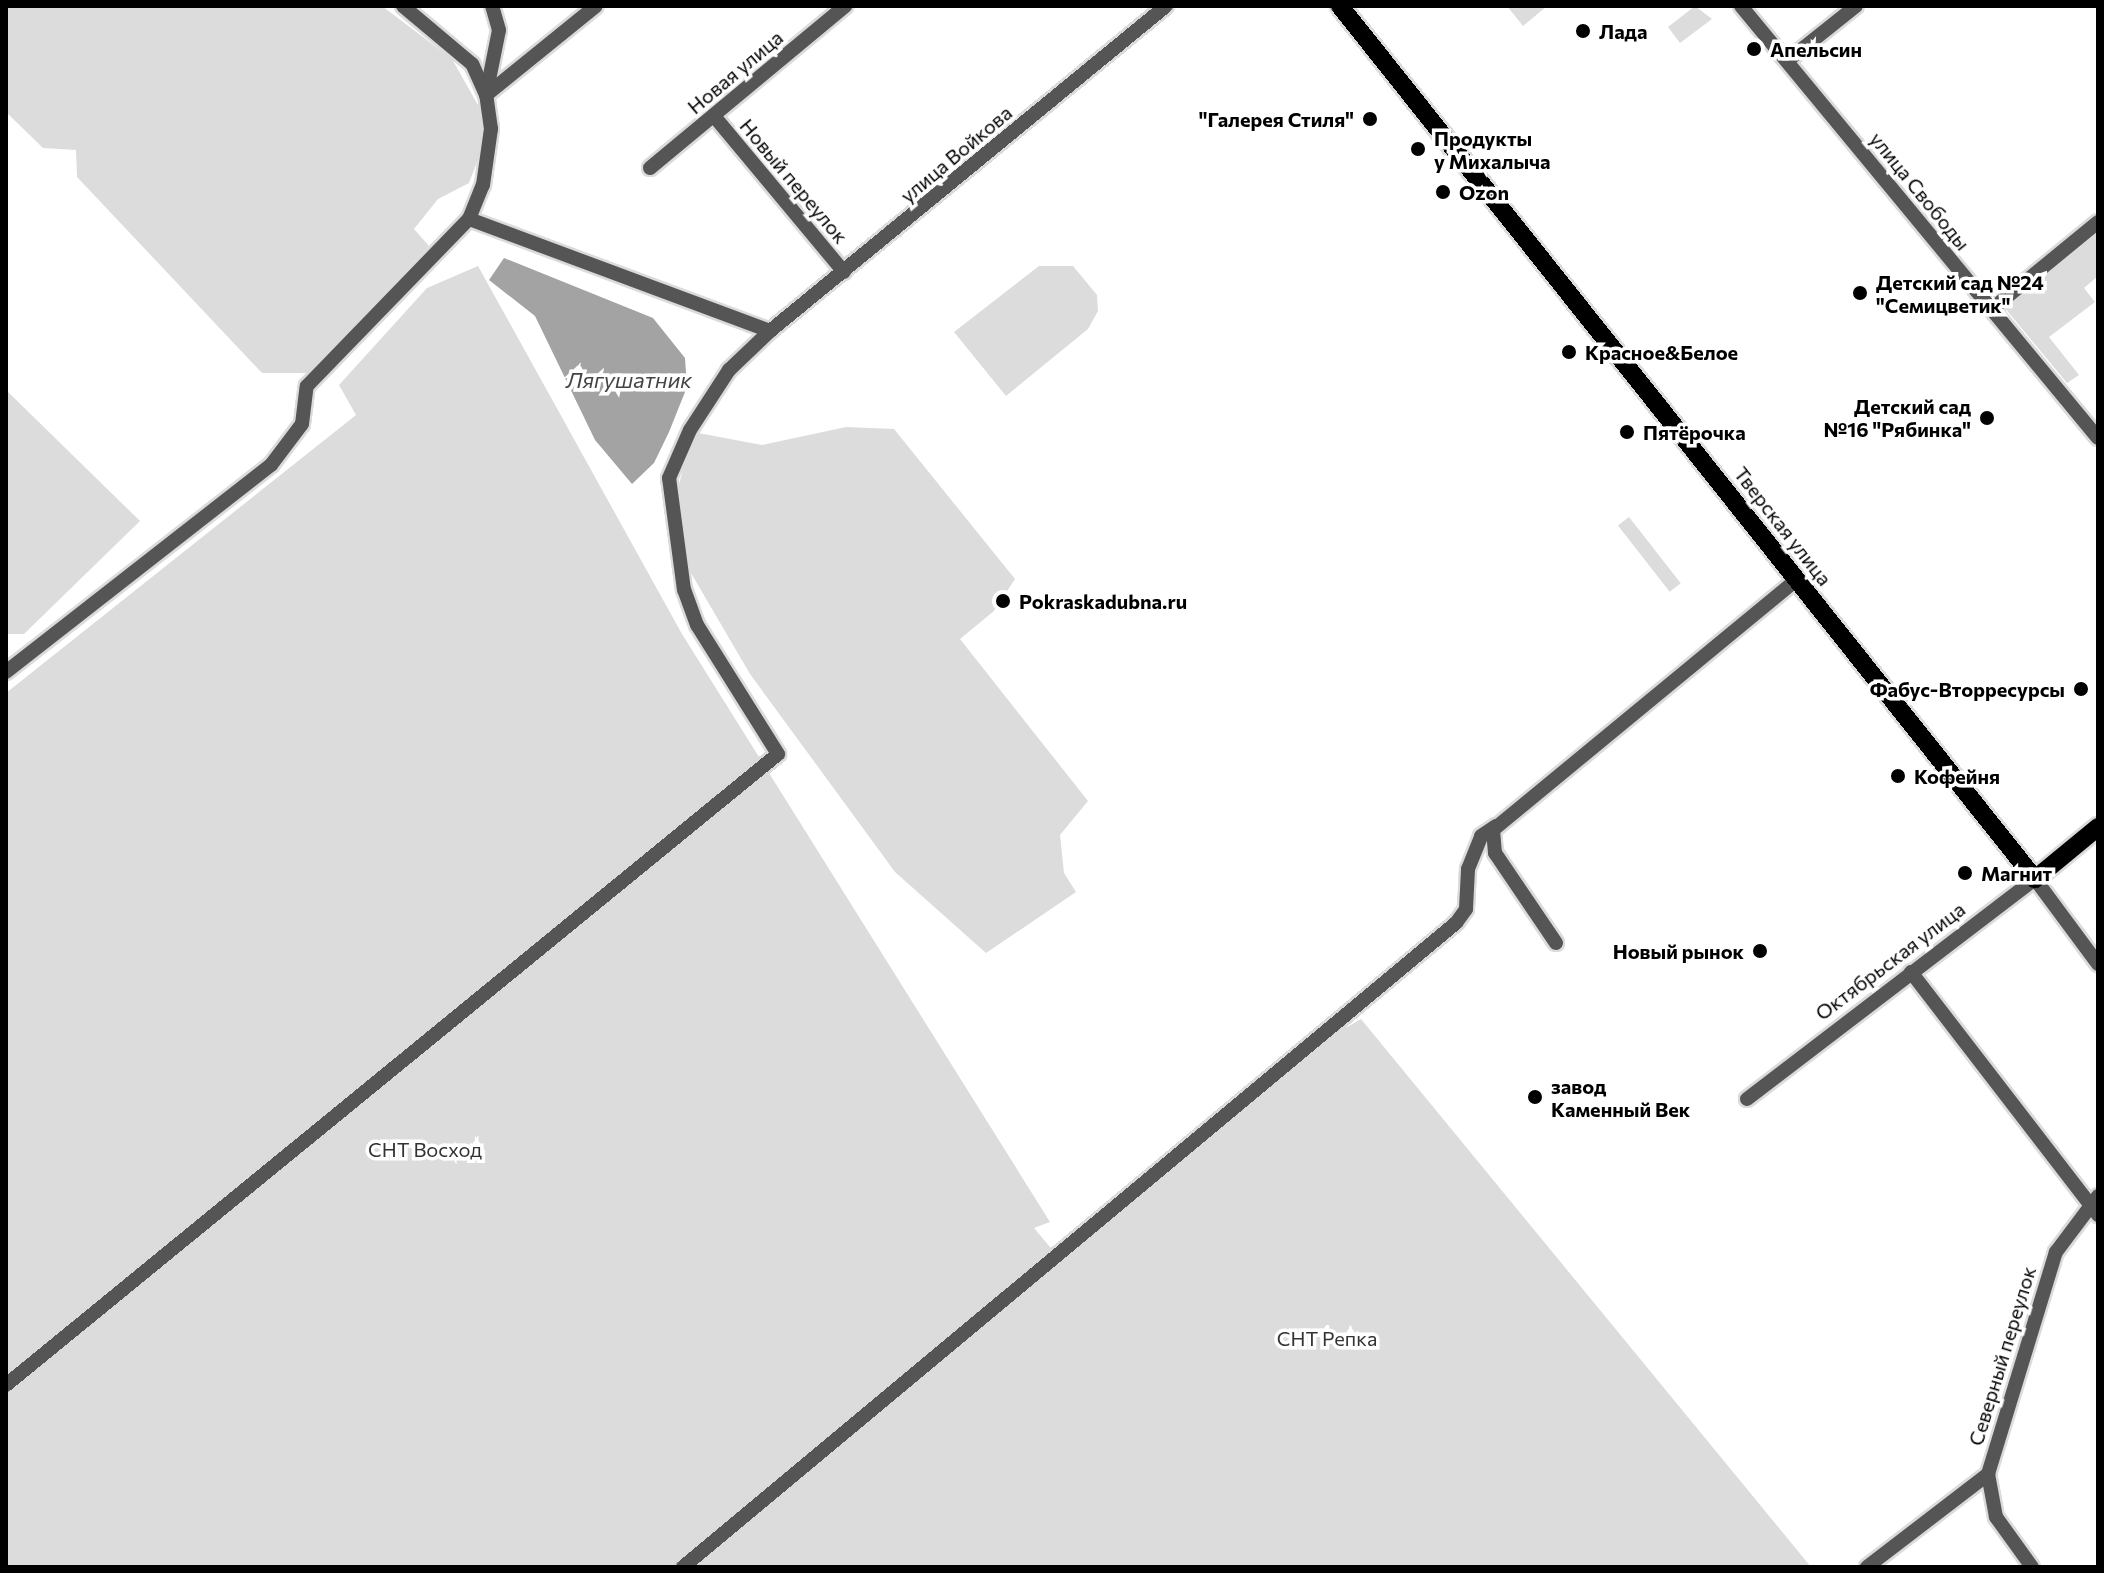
<!DOCTYPE html>
<meta charset="utf-8">
<style>
body{margin:0}
#map{position:relative;width:2104px;height:1573px;overflow:hidden;background:#fff;font-family:Commissioner,sans-serif}
div>[style]{position:absolute}
.green>*{inset:0;background:#dcdcdc;transform-origin:0 0}
.water>*{inset:0;background:#a3a3a3}
.roads{filter:drop-shadow(2px 0 #dbdbdb) drop-shadow(-2px 0 #dbdbdb) drop-shadow(0 2px #dbdbdb) drop-shadow(0 -2px #dbdbdb)}
.minor>*{height:14px;margin:-7px;padding:0 7px;transform-origin:7px;border-radius:7px;background:#555}
.major>*{height:18px;margin:-9px;padding:0 9px;transform-origin:9px;border-radius:9px;background:#000}
.dots>*{width:22px;height:22px;translate:-50% -50%;box-sizing:border-box;border:4px solid #fff;border-radius:50%}
span{translate:-50% -50%;white-space:nowrap;text-align:center;line-height:1.15;-webkit-text-stroke:7px #fff;paint-order:stroke}
.poi-label{font-size:20px;color:#000;font-weight:700}
.left{translate:0 -50%;text-align:left}
.right{translate:-100% -50%;text-align:right}
.street-label{font-size:20px;color:#000}
.park-label{font-size:20px;color:#333}
.water-label{font-size:22px;color:#444;font-style:italic}
.frame{position:absolute;inset:0;border:8px solid #000;pointer-events:none}
</style>
<div id="map">
<div class="green">
<i style="clip-path:polygon(6px 6px,382px 6px,452px 59px,483px 114px,481px 152px,469px 183px,438px 199px,414px 229px,429px 246px,307px 373px,262px 373px,77px 177px,76px 150px,43px 148px,6px 112px)"></i>
<i style="clip-path:polygon(1507px 6px,1547px 6px,1523px 26px)"></i>
<i style="clip-path:polygon(1695px 6px,1712px 19px,1680px 43px,1668px 27px)"></i>
<i style="clip-path:polygon(2097px 232px,2098px 276px,2084px 288px,2095px 302px,2049px 337px,2079px 375px,2067px 383px,2004px 307px)"></i>
<i style="clip-path:polygon(478px 266px,682px 634px,1050px 1222px,1034px 1228px,1061px 1260px,1328px 1038px,1361px 1019px,1811px 1567px,6px 1567px,6px 693px,356px 415px,339px 385px,427px 288px)"></i>
<i style="clip-path:polygon(1039px 266px,1073px 266px,1097px 295px,1098px 311px,1088px 329px,1006px 396px,954px 332px)"></i>
<i style="clip-path:polygon(6px 390px,140px 521px,24px 634px,6px 634px)"></i>
<i style="clip-path:polygon(846px 427px,894px 429px,1015px 579px,994px 611px,960px 639px,1088px 801px,1060px 835px,1064px 873px,1076px 892px,986px 953px,895px 872px,750px 674px,681px 556px,674px 503px,693px 432px,762px 445px)"></i>
<i style="left:1629px;top:517px;width:84px;height:14px;rotate:52deg"></i>
</div>
<div class="water">
<i style="clip-path:polygon(504px 258px,653px 318px,685px 358px,687px 387px,669px 432px,654px 463px,632px 484px,595px 440px,535px 316px,489px 280px)"></i>
</div>
<div class="roads">
<div class="minor">
<i style="left:1741px;top:6px;width:560px;rotate:50.43deg"></i>
<i style="left:1787px;top:61px;width:88px;rotate:-38.6deg"></i>
<i style="left:486px;top:95px;width:141px;rotate:-39deg"></i>
<i style="left:486px;top:95px;width:66px;rotate:-78.7deg"></i>
<i style="left:499px;top:30px;width:25px;rotate:-106deg"></i>
<i style="left:714px;top:116px;width:203px;rotate:50.2deg"></i>
<i style="left:650px;top:168px;width:254px;rotate:-39.7deg"></i>
<i style="left:469px;top:219px;width:321px;rotate:20.4deg"></i>
<i style="left:1992px;top:309px;width:137px;rotate:-39.4deg"></i>
<i style="left:6px;top:672px;width:336px;rotate:-38deg"></i>
<i style="left:271px;top:465px;width:51px;rotate:-52.9deg"></i>
<i style="left:302px;top:424px;width:38px;rotate:-83deg"></i>
<i style="left:307px;top:386px;width:233px;rotate:-45.9deg"></i>
<i style="left:469px;top:219px;width:37px;rotate:-68deg"></i>
<i style="left:483px;top:185px;width:57px;rotate:-81.9deg"></i>
<i style="left:491px;top:129px;width:34px;rotate:-98deg"></i>
<i style="left:486px;top:95px;width:34px;rotate:-114deg"></i>
<i style="left:472px;top:64px;width:90px;rotate:-140deg"></i>
<i style="left:1556px;top:943px;width:109px;rotate:-124.1deg"></i>
<i style="left:1495px;top:853px;width:23px;rotate:-95deg"></i>
<i style="left:1493px;top:830px;width:394px;rotate:-39.5deg"></i>
<i style="left:1911px;top:972px;width:307px;rotate:52.4deg"></i>
<i style="left:1747px;top:1099px;width:362px;rotate:-37.4deg"></i>
<i style="left:2035px;top:879px;width:106px;rotate:53.5deg"></i>
<i style="left:6px;top:1385px;width:997px;rotate:-39.26deg"></i>
<i style="left:778px;top:754px;width:152px;rotate:-122.1deg"></i>
<i style="left:697px;top:625px;width:37px;rotate:-110deg"></i>
<i style="left:684px;top:590px;width:113px;rotate:-97.6deg"></i>
<i style="left:669px;top:478px;width:52px;rotate:-66.4deg"></i>
<i style="left:690px;top:430px;width:72px;rotate:-57deg"></i>
<i style="left:729px;top:370px;width:57px;rotate:-43.6deg"></i>
<i style="left:770px;top:331px;width:512px;rotate:-39.38deg"></i>
<i style="left:683px;top:1567px;width:1006px;rotate:-39.8deg"></i>
<i style="left:1456px;top:923px;width:17px;rotate:-54deg"></i>
<i style="left:1466px;top:909px;width:40px;rotate:-87.1deg"></i>
<i style="left:1468px;top:869px;width:35px;rotate:-68deg"></i>
<i style="left:1481px;top:836px;width:18px;rotate:-34deg"></i>
<i style="left:1867px;top:1567px;width:153px;rotate:-37.5deg"></i>
<i style="left:2032px;top:1567px;width:62px;rotate:-125.8deg"></i>
<i style="left:1996px;top:1517px;width:44px;rotate:-100.5deg"></i>
<i style="left:1988px;top:1474px;width:232px;rotate:-73deg"></i>
<i style="left:2056px;top:1252px;width:70px;rotate:-53.1deg"></i>
</div>
<div class="major">
<i style="left:1340px;top:6px;width:1116px;rotate:51.48deg"></i>
<i style="left:2035px;top:879px;width:82px;rotate:-39.5deg"></i>
</div>
</div>
<div class="dots">
<i style="left:1583px;top:31px;background:#000"></i>
<i style="left:1754px;top:49px;background:#000"></i>
<i style="left:1370px;top:119px;background:#000"></i>
<i style="left:1418px;top:149px;background:#000"></i>
<i style="left:1443px;top:192px;background:#000"></i>
<i style="left:1860px;top:293px;background:#000"></i>
<i style="left:1569px;top:352px;background:#000"></i>
<i style="left:1987px;top:418px;background:#000"></i>
<i style="left:1627px;top:432px;background:#000"></i>
<i style="left:1003px;top:601px;background:#000"></i>
<i style="left:2081px;top:689px;background:#000"></i>
<i style="left:1898px;top:776px;background:#000"></i>
<i style="left:1965px;top:873px;background:#000"></i>
<i style="left:1760px;top:951px;background:#000"></i>
<i style="left:1535px;top:1097px;background:#000"></i>
</div>
<div class="poi-label">
<span class="left" style="left:1599px;top:31px">Лада</span>
<span class="left" style="left:1770px;top:49px">Апельсин</span>
<span class="right" style="left:1354px;top:119px">"Галерея Стиля"</span>
<span class="left" style="left:1434px;top:150px">Продукты<br>у Михалыча</span>
<span class="left" style="left:1459px;top:192px">Ozon</span>
<span class="left" style="left:1876px;top:294px">Детский сад №24<br>"Семицветик"</span>
<span class="left" style="left:1585px;top:352px">Красное&amp;Белое</span>
<span class="right" style="left:1971px;top:418px">Детский сад<br>№16 "Рябинка"</span>
<span class="left" style="left:1643px;top:432px">Пятёрочка</span>
<span class="left" style="left:1019px;top:601px">Pokraskadubna.ru</span>
<span class="right" style="left:2065px;top:689px">Фабус-Вторресурсы</span>
<span class="left" style="left:1914px;top:776px">Кофейня</span>
<span class="left" style="left:1981px;top:873px">Магнит</span>
<span class="right" style="left:1744px;top:951px">Новый рынок</span>
<span class="left" style="left:1551px;top:1098px">завод<br>Каменный Век</span>
</div>
<div class="street-label">
<span style="left:735px;top:72px;rotate:-40deg">Новая улица</span>
<span style="left:956px;top:154px;rotate:-40deg">улица Войкова</span>
<span style="left:794px;top:181px;rotate:50deg">Новый переулок</span>
<span style="left:1920px;top:191px;rotate:51deg">улица Свободы</span>
<span style="left:1783px;top:526px;rotate:52deg">Тверская улица</span>
<span style="left:1890px;top:961px;rotate:-37deg">Октябрьская улица</span>
<span style="left:2002px;top:1356px;rotate:-73deg">Северный переулок</span>
</div>
<div class="park-label">
<span style="left:425px;top:1149px">СНТ Восход</span>
<span style="left:1327px;top:1338px">СНТ Репка</span>
</div>
<div class="water-label">
<span style="left:629px;top:380px">Лягушатник</span>
</div>
<div class="frame"></div>
</div>
